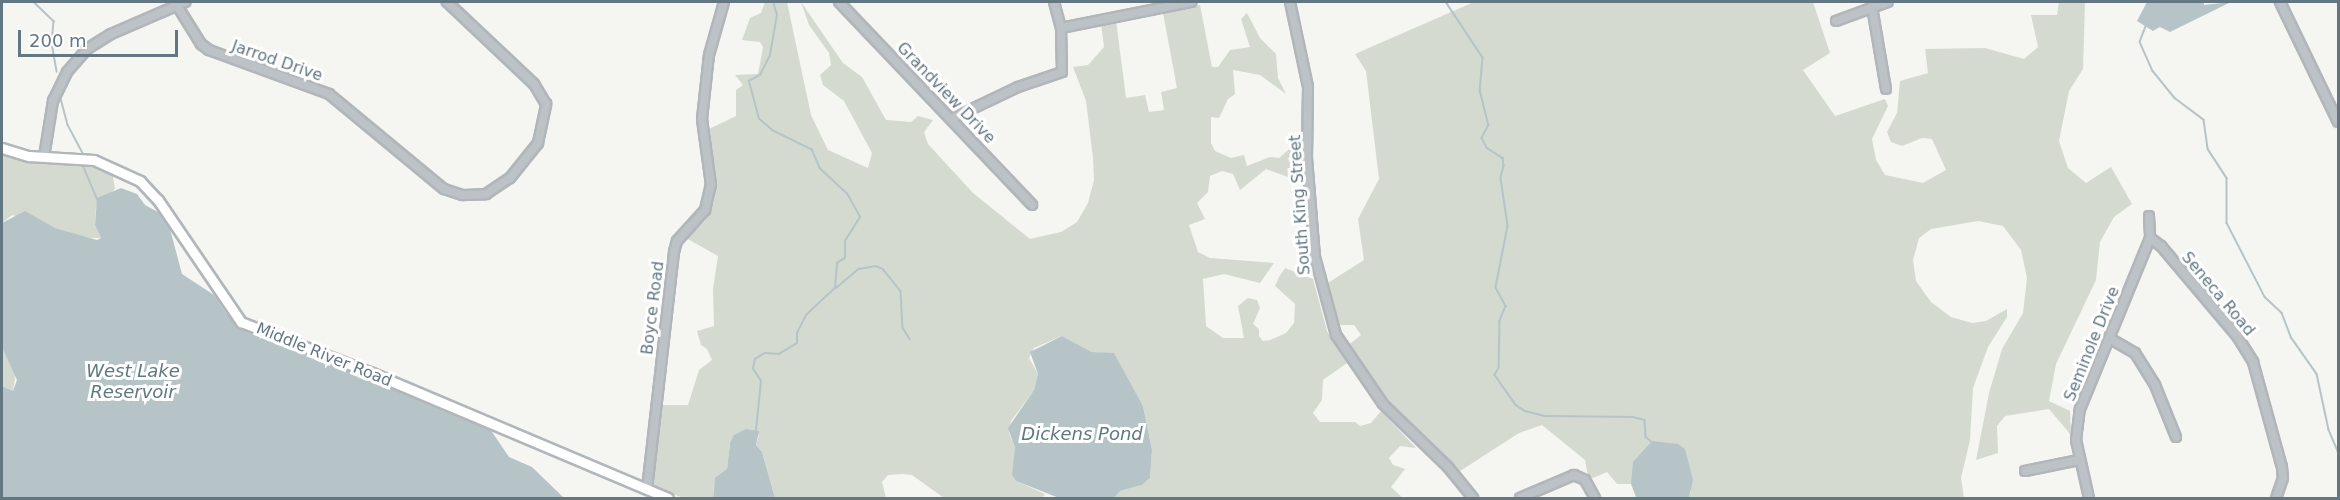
<!DOCTYPE html>
<style>
body{margin:0}
#map{position:relative;width:2340px;height:500px;overflow:hidden;background:#f5f5f1;font-family:"DejaVu Sans",sans-serif}
div>[style]{position:absolute}
.green>*{inset:0;background:#d5dad0}
.water>*{inset:0;background:#b6c4c7}
.stream>*{height:1.5px;margin:-0.75px;padding:0 0.75px;transform-origin:0.75px;border-radius:0.75px;background:#b6c4c7}
.roads{filter:drop-shadow(2px 0 #b1b6ba) drop-shadow(-2px 0 #b1b6ba) drop-shadow(0 2px #b1b6ba) drop-shadow(0 -2px #b1b6ba)}
.minor>*{height:8px;margin:-4px;padding:0 4px;transform-origin:4px;border-radius:4px;background:#bdc2c6}
.major>*{height:9px;margin:-4.5px;padding:0 4.5px;transform-origin:4.5px;border-radius:4.5px;background:#fff}
span{translate:-50% -50%;white-space:nowrap;text-align:center;line-height:1.15;-webkit-text-stroke:6px #fff;paint-order:stroke}
.street-label{font-size:16px;color:#637783}
.water-label{font-size:18px;color:#5f7980;font-style:italic}
.frame{position:absolute;inset:0;border:3px solid #637783;pointer-events:none}
.scale{position:absolute;left:18px;top:30px;width:160px;height:27px;box-sizing:border-box;border:3px solid #637783;border-top:0;padding-left:8px;font-size:18px;line-height:21px;white-space:nowrap;color:#637783;-webkit-text-stroke:4px #fff;paint-order:stroke}
</style>
<div id="map">
<div class="green">
<i style="clip-path:polygon(765px 2px,787px 2px,811px 115px,828px 150px,868px 168px,872px 153px,844px 101px,823px 85px,820px 75px,831px 65px,829px 53px,809px 25px,801px 2px,843px 63px,862px 77px,886px 120px,911px 122px,918px 116px,933px 120px,924px 132px,928px 144px,973px 193px,1030px 239px,1061px 232px,1077px 222px,1088px 203px,1094px 180px,1093px 158px,1086px 101px,1073px 67px,1088px 65px,1104px 47px,1101px 23px,1116px 20px,1126px 98px,1145px 95px,1149px 112px,1164px 110px,1161px 92px,1177px 88px,1163px 13px,1200px 5px,1212px 67px,1218px 67px,1230px 50px,1250px 47px,1241px 19px,1247px 13px,1260px 38px,1276px 54px,1278px 78px,1286px 94px,1260px 75px,1233px 70px,1235px 94px,1228px 99px,1219px 118px,1211px 117px,1211px 143px,1215px 151px,1231px 158px,1244px 155px,1247px 166px,1270px 157px,1279px 158px,1302px 138px,1304px 174px,1288px 177px,1266px 169px,1240px 190px,1233px 174px,1222px 171px,1210px 176px,1208px 192px,1197px 203px,1205px 219px,1189px 225px,1198px 252px,1210px 258px,1274px 263px,1260px 283px,1224px 274px,1203px 279px,1206px 326px,1223px 338px,1244px 338px,1238px 306px,1248px 298px,1257px 300px,1260px 308px,1253px 324px,1259px 329px,1259px 336px,1263px 341px,1270px 340px,1286px 333px,1294px 323px,1295px 304px,1275px 286px,1279px 277px,1285px 268px,1313px 279px,1327px 331px,1347px 363px,1323px 380px,1322px 400px,1313px 413px,1320px 422px,1355px 422px,1360px 426px,1371px 423px,1381px 411px,1416px 448px,1400px 446px,1389px 458px,1393px 465px,1405px 469px,1391px 487px,1403px 498px,1114px 498px,1120px 491px,1142px 485px,1150px 478px,1152px 450px,1143px 406px,1114px 354px,1092px 352px,1062px 336px,1034px 348px,1029px 358px,1038px 374px,1034px 390px,1011px 421px,1009px 433px,1015px 448px,1016px 481px,1045px 494px,1042px 498px,944px 498px,912px 475px,902px 474px,888px 475px,882px 482px,886px 498px,775px 498px,762px 452px,756px 445px,759px 435px,730px 443px,727px 469px,714px 484px,713px 498px,683px 498px,652px 485px,661px 405px,688px 405px,699px 370px,712px 360px,707px 349px,701px 345px,697px 331px,714px 326px,713px 289px,718px 256px,686px 238px,705px 221px,714px 201px,716px 183px,707px 130px,736px 116px,736px 90px,743px 85px,735px 75px,758px 74px,763px 47px,760px 42px,742px 40px,750px 18px,761px 13px)"></i>
<i style="clip-path:polygon(1474px 2px,1813px 2px,1830px 53px,1803px 70px,1835px 116px,1885px 99px,1888px 106px,1872px 139px,1876px 160px,1885px 175px,1923px 183px,1946px 170px,1932px 139px,1922px 138px,1902px 146px,1891px 142px,1887px 132px,1897px 113px,1900px 81px,1928px 73px,1925px 49px,1985px 48px,2024px 59px,2038px 47px,2031px 15px,2057px 15px,2059px 2px,2085px 2px,2083px 69px,2069px 91px,2059px 141px,2068px 168px,2086px 183px,2111px 167px,2132px 204px,2114px 217px,2100px 242px,2096px 280px,2056px 364px,2049px 401px,2070px 411px,2071px 435px,2049px 409px,2005px 416px,1997px 426px,1998px 453px,1976px 460px,1989px 393px,2002px 349px,2023px 313px,2027px 278px,2021px 250px,2003px 226px,1978px 221px,1931px 229px,1919px 238px,1913px 260px,1916px 281px,1931px 302px,1951px 317px,1972px 323px,1986px 321px,2007px 309px,2007px 317px,1988px 347px,1973px 388px,1970px 440px,1961px 478px,1964px 498px,1689px 498px,1691px 491px,1634px 476px,1631px 484px,1617px 484px,1607px 472px,1593px 478px,1588px 476px,1585px 460px,1542px 425px,1519px 433px,1457px 473px,1393px 412px,1346px 347px,1361px 335px,1354px 325px,1336px 325px,1323px 286px,1364px 260px,1358px 219px,1379px 179px,1366px 71px,1355px 54px)"></i>
<i style="clip-path:polygon(2px 154px,38px 163px,78px 162px,112px 171px,115px 189px,96px 206px,95px 225px,101px 238px,88px 238px,12px 215px,2px 223px)"></i>
<i style="clip-path:polygon(2px 347px,16px 373px,13px 391px,2px 386px)"></i>
</div>
<div class="water">
<i style="clip-path:polygon(2147px 2px,2204px 2px,2204px 5px,2231px 2px,2170px 32px,2160px 27px,2153px 31px,2137px 21px)"></i>
<i style="clip-path:polygon(121px 188px,137px 194px,145px 205px,158px 212px,170px 229px,182px 274px,214px 295px,226px 313px,247px 332px,363px 373px,490px 429px,509px 457px,532px 467px,564px 498px,2px 498px,2px 386px,13px 391px,17px 380px,2px 347px,2px 223px,25px 211px,55px 228px,97px 240px,101px 238px,95px 225px,97px 198px)"></i>
<i style="clip-path:polygon(1062px 336px,1092px 352px,1114px 353px,1143px 406px,1152px 450px,1150px 478px,1142px 485px,1120px 491px,1114px 498px,1059px 498px,1016px 481px,1012px 475px,1015px 448px,1008px 428px,1034px 390px,1038px 374px,1030px 352px)"></i>
<i style="clip-path:polygon(746px 429px,759px 431px,756px 445px,762px 452px,775px 498px,713px 498px,715px 478px,727px 469px,730px 443px,734px 435px)"></i>
<i style="clip-path:polygon(1652px 441px,1678px 444px,1685px 449px,1693px 480px,1689px 498px,1636px 497px,1631px 484px,1633px 462px)"></i>
</div>
<div class="stream">
<i style="left:34px;top:2px;width:28px;rotate:44deg"></i>
<i style="left:54px;top:21px;width:22px;rotate:95deg"></i>
<i style="left:52px;top:43px;width:29px;rotate:80deg"></i>
<i style="left:1446px;top:2px;width:67px;rotate:56.5deg"></i>
<i style="left:1483px;top:58px;width:32px;rotate:95deg"></i>
<i style="left:1480px;top:90px;width:36px;rotate:76deg"></i>
<i style="left:1489px;top:125px;width:15px;rotate:118deg"></i>
<i style="left:1482px;top:138px;width:11px;rotate:63deg"></i>
<i style="left:1487px;top:148px;width:19px;rotate:32deg"></i>
<i style="left:1503px;top:158px;width:8px;rotate:83deg"></i>
<i style="left:1504px;top:166px;width:12px;rotate:104deg"></i>
<i style="left:1501px;top:178px;width:49px;rotate:81.7deg"></i>
<i style="left:1508px;top:226px;width:63px;rotate:101deg"></i>
<i style="left:1496px;top:288px;width:21px;rotate:61deg"></i>
<i style="left:1506px;top:306px;width:16px;rotate:112deg"></i>
<i style="left:1500px;top:321px;width:47px;rotate:91.2deg"></i>
<i style="left:1499px;top:368px;width:8px;rotate:120deg"></i>
<i style="left:1495px;top:375px;width:37px;rotate:55deg"></i>
<i style="left:1516px;top:405px;width:11px;rotate:34deg"></i>
<i style="left:1525px;top:411px;width:21px;rotate:14deg"></i>
<i style="left:1545px;top:416px;width:88px;rotate:0.7deg"></i>
<i style="left:1633px;top:417px;width:12px;rotate:14deg"></i>
<i style="left:1645px;top:420px;width:17px;rotate:87deg"></i>
<i style="left:1646px;top:437px;width:6px;rotate:39deg"></i>
<i style="left:2147px;top:24px;width:19px;rotate:111deg"></i>
<i style="left:2140px;top:42px;width:32px;rotate:66deg"></i>
<i style="left:2153px;top:71px;width:35px;rotate:51deg"></i>
<i style="left:2175px;top:98px;width:36px;rotate:37deg"></i>
<i style="left:2204px;top:120px;width:29px;rotate:82deg"></i>
<i style="left:2208px;top:149px;width:35px;rotate:57deg"></i>
<i style="left:2227px;top:178px;width:45px;rotate:90deg"></i>
<i style="left:2227px;top:223px;width:83px;rotate:62.8deg"></i>
<i style="left:2265px;top:297px;width:23px;rotate:43deg"></i>
<i style="left:2282px;top:313px;width:26px;rotate:69deg"></i>
<i style="left:2291px;top:337px;width:45px;rotate:54.9deg"></i>
<i style="left:2317px;top:374px;width:57px;rotate:77.9deg"></i>
<i style="left:2329px;top:430px;width:23px;rotate:67deg"></i>
<i style="left:60px;top:95px;width:31px;rotate:75deg"></i>
<i style="left:68px;top:125px;width:32px;rotate:62deg"></i>
<i style="left:83px;top:165px;width:38px;rotate:67deg"></i>
<i style="left:836px;top:288px;width:30px;rotate:-40deg"></i>
<i style="left:859px;top:269px;width:17px;rotate:-10deg"></i>
<i style="left:876px;top:266px;width:8px;rotate:23deg"></i>
<i style="left:883px;top:269px;width:28px;rotate:51deg"></i>
<i style="left:901px;top:291px;width:37px;rotate:87deg"></i>
<i style="left:903px;top:328px;width:13px;rotate:58deg"></i>
<i style="left:756px;top:430px;width:49px;rotate:-84.2deg"></i>
<i style="left:761px;top:381px;width:14px;rotate:-124deg"></i>
<i style="left:753px;top:369px;width:10px;rotate:-79deg"></i>
<i style="left:755px;top:359px;width:12px;rotate:-31deg"></i>
<i style="left:765px;top:353px;width:14px;rotate:4deg"></i>
<i style="left:779px;top:354px;width:21px;rotate:-31deg"></i>
<i style="left:797px;top:343px;width:10px;rotate:-90deg"></i>
<i style="left:797px;top:333px;width:20px;rotate:-63deg"></i>
<i style="left:806px;top:315px;width:40px;rotate:-43deg"></i>
<i style="left:835px;top:288px;width:25px;rotate:-85deg"></i>
<i style="left:837px;top:263px;width:9px;rotate:-32deg"></i>
<i style="left:845px;top:258px;width:17px;rotate:-90deg"></i>
<i style="left:845px;top:241px;width:28px;rotate:-58deg"></i>
<i style="left:860px;top:217px;width:26px;rotate:-119deg"></i>
<i style="left:847px;top:194px;width:37px;rotate:-137deg"></i>
<i style="left:820px;top:169px;width:21px;rotate:-113deg"></i>
<i style="left:812px;top:150px;width:43px;rotate:-154deg"></i>
<i style="left:773px;top:131px;width:18px;rotate:-139deg"></i>
<i style="left:759px;top:119px;width:39px;rotate:-105deg"></i>
<i style="left:749px;top:81px;width:13px;rotate:-29deg"></i>
<i style="left:760px;top:75px;width:22px;rotate:-63deg"></i>
<i style="left:770px;top:55px;width:41px;rotate:-80.1deg"></i>
<i style="left:777px;top:15px;width:14px;rotate:-107deg"></i>
</div>
<div class="roads">
<div class="minor">
<i style="left:839px;top:2px;width:280px;rotate:46.4deg"></i>
<i style="left:1054px;top:2px;width:27px;rotate:75deg"></i>
<i style="left:1290px;top:2px;width:87px;rotate:78deg"></i>
<i style="left:1308px;top:87px;width:71px;rotate:90.8deg"></i>
<i style="left:1307px;top:158px;width:99px;rotate:85.4deg"></i>
<i style="left:1315px;top:257px;width:81px;rotate:74.9deg"></i>
<i style="left:1336px;top:335px;width:83px;rotate:55.7deg"></i>
<i style="left:1383px;top:404px;width:91px;rotate:44.1deg"></i>
<i style="left:1448px;top:467px;width:40px;rotate:51deg"></i>
<i style="left:2280px;top:2px;width:133px;rotate:64.2deg"></i>
<i style="left:178px;top:7px;width:44px;rotate:58.1deg"></i>
<i style="left:201px;top:44px;width:10px;rotate:37deg"></i>
<i style="left:209px;top:50px;width:128px;rotate:20.1deg"></i>
<i style="left:329px;top:94px;width:149px;rotate:39.6deg"></i>
<i style="left:444px;top:189px;width:20px;rotate:18deg"></i>
<i style="left:463px;top:195px;width:23px;rotate:-2deg"></i>
<i style="left:486px;top:194px;width:29px;rotate:-34deg"></i>
<i style="left:510px;top:178px;width:45px;rotate:-51.3deg"></i>
<i style="left:538px;top:143px;width:40px;rotate:-78deg"></i>
<i style="left:546px;top:104px;width:23px;rotate:-121deg"></i>
<i style="left:534px;top:84px;width:120px;rotate:-136.7deg"></i>
<i style="left:1872px;top:7px;width:83px;rotate:80.3deg"></i>
<i style="left:1836px;top:21px;width:55px;rotate:-20.1deg"></i>
<i style="left:953px;top:118px;width:72px;rotate:-25.5deg"></i>
<i style="left:1018px;top:87px;width:46px;rotate:-18.8deg"></i>
<i style="left:1062px;top:72px;width:44px;rotate:-91.3deg"></i>
<i style="left:1061px;top:28px;width:133px;rotate:-11.3deg"></i>
<i style="left:44px;top:157px;width:57px;rotate:-80.9deg"></i>
<i style="left:53px;top:101px;width:32px;rotate:-64deg"></i>
<i style="left:67px;top:72px;width:30px;rotate:-49deg"></i>
<i style="left:87px;top:49px;width:28px;rotate:-32deg"></i>
<i style="left:111px;top:34px;width:81px;rotate:-23.4deg"></i>
<i style="left:2149px;top:216px;width:22px;rotate:87deg"></i>
<i style="left:2150px;top:238px;width:14px;rotate:36deg"></i>
<i style="left:2161px;top:246px;width:118px;rotate:49.8deg"></i>
<i style="left:2237px;top:336px;width:31px;rotate:58deg"></i>
<i style="left:2253px;top:362px;width:109px;rotate:74.6deg"></i>
<i style="left:2282px;top:467px;width:11px;rotate:85deg"></i>
<i style="left:2283px;top:478px;width:21px;rotate:109deg"></i>
<i style="left:2109px;top:338px;width:30px;rotate:30deg"></i>
<i style="left:2135px;top:353px;width:38px;rotate:58deg"></i>
<i style="left:2155px;top:385px;width:56px;rotate:68deg"></i>
<i style="left:2025px;top:471px;width:55px;rotate:-11.5deg"></i>
<i style="left:647px;top:489px;width:239px;rotate:-83.5deg"></i>
<i style="left:674px;top:252px;width:11px;rotate:-75deg"></i>
<i style="left:677px;top:241px;width:42px;rotate:-47.9deg"></i>
<i style="left:705px;top:210px;width:26px;rotate:-77deg"></i>
<i style="left:711px;top:185px;width:67px;rotate:-97.8deg"></i>
<i style="left:702px;top:119px;width:64px;rotate:-83.8deg"></i>
<i style="left:709px;top:55px;width:55px;rotate:-74.2deg"></i>
<i style="left:1520px;top:498px;width:59px;rotate:-23.1deg"></i>
<i style="left:1574px;top:475px;width:12px;rotate:24deg"></i>
<i style="left:1585px;top:480px;width:21px;rotate:61deg"></i>
<i style="left:2089px;top:498px;width:59px;rotate:-102.6deg"></i>
<i style="left:2076px;top:440px;width:31px;rotate:-83deg"></i>
<i style="left:2080px;top:409px;width:185px;rotate:-67.7deg"></i>
</div>
<div class="major">
<i style="left:2px;top:148px;width:28px;rotate:17deg"></i>
<i style="left:29px;top:156px;width:65px;rotate:3.5deg"></i>
<i style="left:94px;top:160px;width:51px;rotate:24.5deg"></i>
<i style="left:140px;top:181px;width:26px;rotate:47deg"></i>
<i style="left:158px;top:200px;width:148px;rotate:55.8deg"></i>
<i style="left:241px;top:322px;width:141px;rotate:21.3deg"></i>
<i style="left:372px;top:373px;width:321px;rotate:22.9deg"></i>
</div>
</div>
<div class="street-label">
<span style="left:277px;top:61px;rotate:19deg">Jarrod Drive</span>
<span style="left:946px;top:93px;rotate:46deg">Grandview Drive</span>
<span style="left:1300px;top:205px;rotate:-94deg">South King Street</span>
<span style="left:2218px;top:294px;rotate:50deg">Seneca Road</span>
<span style="left:653px;top:308px;rotate:-83deg">Boyce Road</span>
<span style="left:2092px;top:344px;rotate:-68deg">Seminole Drive</span>
<span style="left:324px;top:355px;rotate:22deg">Middle River Road</span>
</div>
<div class="water-label">
<span style="left:133px;top:382px">West Lake<br>Reservoir</span>
<span style="left:1082px;top:434px">Dickens Pond</span>
</div>
<div class="frame"></div>
<div class="scale">200 m</div>
</div>
